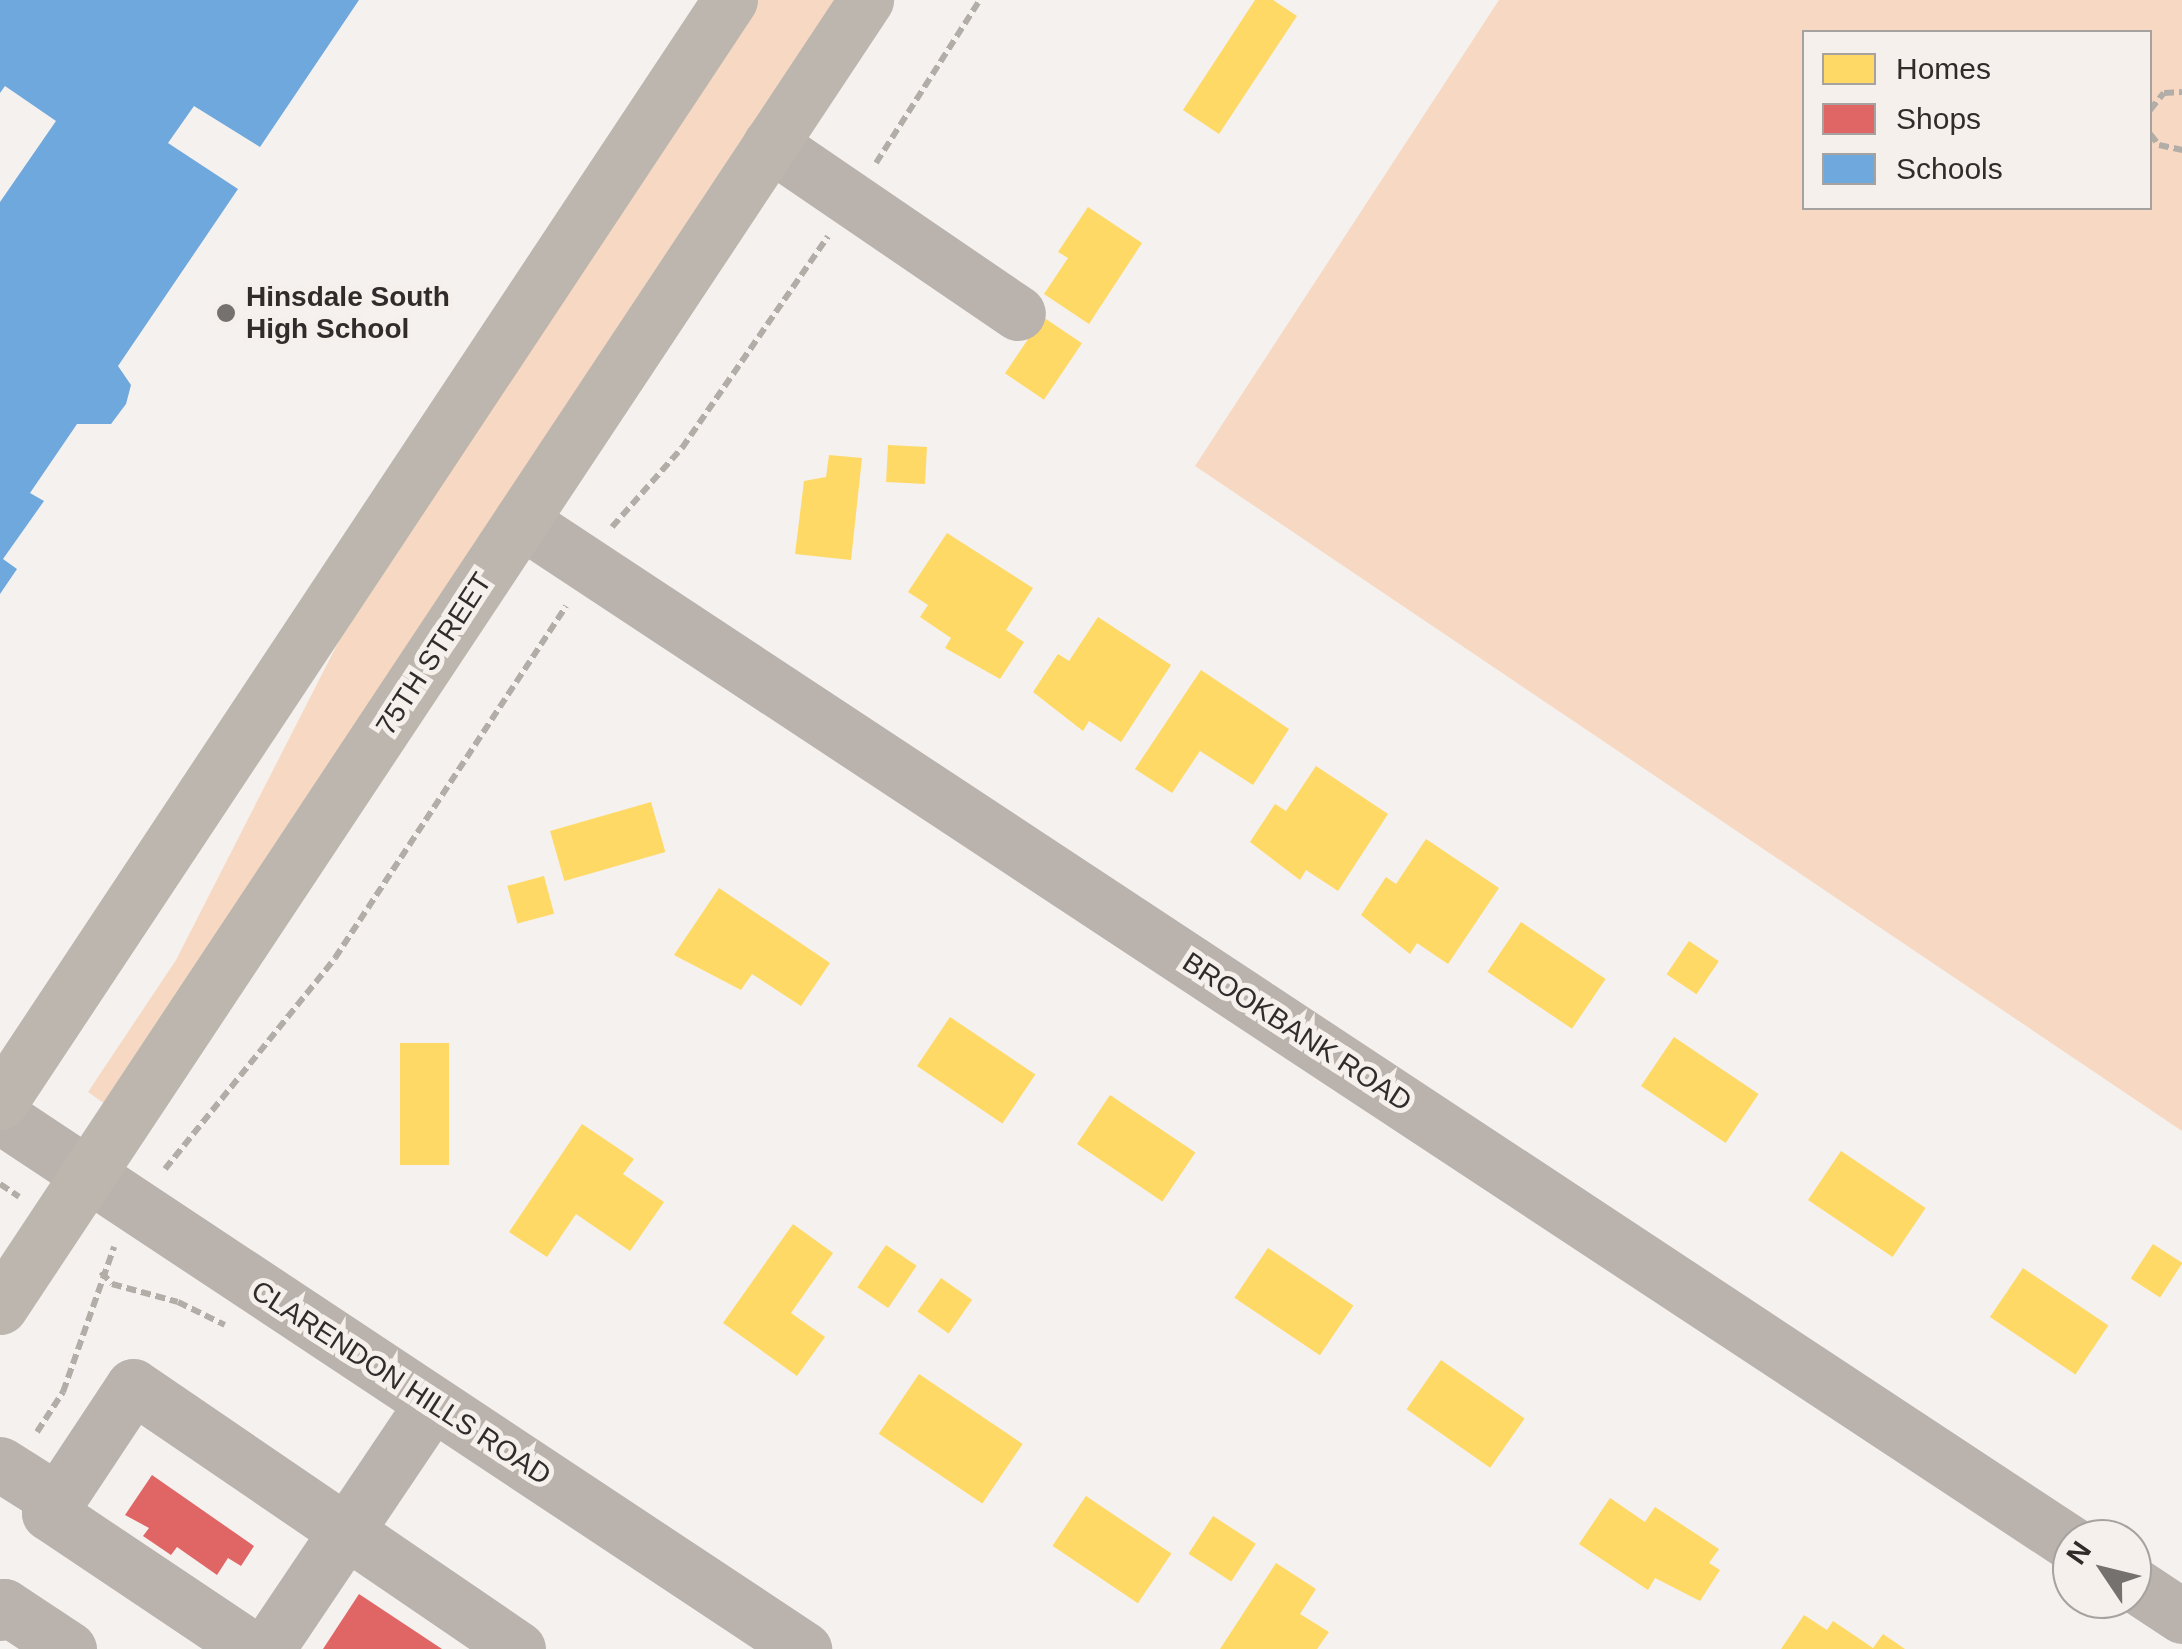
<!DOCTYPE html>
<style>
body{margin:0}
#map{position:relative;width:2182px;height:1649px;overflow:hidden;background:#f4f1ee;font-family:Helvetica,sans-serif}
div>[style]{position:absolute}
.green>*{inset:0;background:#f7d9c3}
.homes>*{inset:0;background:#ffd966;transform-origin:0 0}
.shops>*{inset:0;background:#e06666}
.schools>*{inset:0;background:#6fa8dc}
.path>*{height:6px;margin-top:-3px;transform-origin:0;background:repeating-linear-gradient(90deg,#b3ada8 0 10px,transparent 0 15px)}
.minor>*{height:55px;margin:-27.5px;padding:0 27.5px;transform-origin:27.5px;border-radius:27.5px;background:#bab3ad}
.major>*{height:55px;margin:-27.5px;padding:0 27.5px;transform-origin:27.5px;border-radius:27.5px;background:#bdb6af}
.dots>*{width:28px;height:28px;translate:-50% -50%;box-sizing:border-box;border:5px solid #f6f0ec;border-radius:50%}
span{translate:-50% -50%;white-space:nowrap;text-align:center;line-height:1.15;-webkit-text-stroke:10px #f6f0ec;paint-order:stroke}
.poi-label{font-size:28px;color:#2f2c2b;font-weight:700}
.left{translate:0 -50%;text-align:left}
.street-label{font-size:28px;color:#2f2c2b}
.legend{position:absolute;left:1802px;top:30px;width:350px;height:180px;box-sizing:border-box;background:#f6f0ec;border:2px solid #a6a29f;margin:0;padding:12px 18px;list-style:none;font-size:30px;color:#2f2c2b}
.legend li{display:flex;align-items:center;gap:20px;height:50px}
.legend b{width:50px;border:2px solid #a6a29f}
.north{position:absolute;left:2052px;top:1519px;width:100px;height:100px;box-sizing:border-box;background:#f6f0ec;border:2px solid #a6a29f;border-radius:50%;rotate:305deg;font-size:28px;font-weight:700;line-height:40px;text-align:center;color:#2f2c2b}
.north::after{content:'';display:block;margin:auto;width:35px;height:45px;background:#74716f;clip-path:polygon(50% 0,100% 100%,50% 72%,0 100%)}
</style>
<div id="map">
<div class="green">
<i style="clip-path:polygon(756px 0,841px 0,105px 1104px,88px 1092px,176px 960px,365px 590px)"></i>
<i style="clip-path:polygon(evenodd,1499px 0,2182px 0,2182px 1131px,1195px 466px,1499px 0,1804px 32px,2150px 32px,2150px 208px,1804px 208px,1804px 32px)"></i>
</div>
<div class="homes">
<i style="clip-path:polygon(1255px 0,1273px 0,1297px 16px,1219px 134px,1183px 110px)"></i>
<i style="clip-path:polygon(1088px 207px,1142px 243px,1089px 324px,1044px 294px,1068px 258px,1058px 252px)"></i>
<i style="left:1043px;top:317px;width:47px;height:68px;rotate:34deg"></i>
<i style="left:888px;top:445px;width:39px;height:37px;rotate:3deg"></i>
<i style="clip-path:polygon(829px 455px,862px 458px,851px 560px,795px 554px,804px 481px,826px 477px)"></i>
<i style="clip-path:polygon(947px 533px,1033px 588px,1006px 630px,1024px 642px,1000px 679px,945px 648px,951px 638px,920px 617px,928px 605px,908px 592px)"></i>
<i style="clip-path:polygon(1098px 617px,1171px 665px,1121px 742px,1089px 721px,1083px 731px,1033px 692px,1058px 654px,1069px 661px)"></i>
<i style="clip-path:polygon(1201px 670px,1289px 729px,1253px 785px,1200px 751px,1172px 793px,1135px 769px)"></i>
<i style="clip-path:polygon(1316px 766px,1388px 814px,1338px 891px,1306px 870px,1300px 880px,1250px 842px,1275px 804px,1286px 811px)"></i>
<i style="left:651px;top:802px;width:52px;height:105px;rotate:74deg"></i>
<i style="clip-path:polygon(1426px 839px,1499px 888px,1448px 964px,1417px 943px,1410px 954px,1361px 915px,1386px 877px,1396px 884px)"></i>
<i style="left:544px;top:876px;width:39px;height:38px;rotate:75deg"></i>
<i style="clip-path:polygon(719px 888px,830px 963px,801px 1006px,752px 974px,741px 990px,674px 955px)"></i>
<i style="left:1521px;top:922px;width:102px;height:60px;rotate:34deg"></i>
<i style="left:1689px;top:941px;width:36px;height:40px;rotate:34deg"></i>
<i style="left:950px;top:1017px;width:103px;height:59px;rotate:34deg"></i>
<i style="left:1674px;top:1037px;width:102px;height:59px;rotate:34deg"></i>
<i style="left:400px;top:1043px;width:49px;height:122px"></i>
<i style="left:1110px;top:1095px;width:103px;height:59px;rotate:34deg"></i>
<i style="clip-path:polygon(582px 1124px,634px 1159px,623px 1174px,664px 1202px,630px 1251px,576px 1214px,547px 1257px,509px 1232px)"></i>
<i style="left:1841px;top:1151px;width:102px;height:59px;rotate:34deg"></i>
<i style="clip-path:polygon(793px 1224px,833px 1253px,791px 1313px,825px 1337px,797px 1376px,723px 1323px)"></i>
<i style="left:2153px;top:1244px;width:35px;height:41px;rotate:33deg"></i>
<i style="left:886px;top:1245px;width:37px;height:51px;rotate:34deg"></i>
<i style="left:1268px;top:1248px;width:103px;height:60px;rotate:34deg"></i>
<i style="left:2023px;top:1268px;width:103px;height:59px;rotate:34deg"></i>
<i style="left:941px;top:1278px;width:38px;height:41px;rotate:35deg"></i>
<i style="left:1441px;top:1360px;width:102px;height:60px;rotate:35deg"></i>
<i style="left:919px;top:1374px;width:125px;height:72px;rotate:34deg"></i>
<i style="left:1086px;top:1496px;width:103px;height:60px;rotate:34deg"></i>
<i style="clip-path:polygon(1610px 1498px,1645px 1522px,1655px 1507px,1719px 1549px,1709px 1563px,1720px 1570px,1700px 1601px,1655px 1578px,1648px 1590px,1579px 1544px)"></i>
<i style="left:1213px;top:1516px;width:51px;height:45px;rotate:33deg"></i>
<i style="clip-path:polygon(1276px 1563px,1316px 1589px,1300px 1614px,1329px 1632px,1317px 1649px,1220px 1649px)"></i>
<i style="clip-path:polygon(1804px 1615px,1827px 1630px,1833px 1621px,1873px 1648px,1883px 1634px,1905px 1649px,1781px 1649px)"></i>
</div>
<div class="shops">
<i style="clip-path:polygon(152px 1475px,254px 1546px,241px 1566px,228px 1558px,217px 1575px,177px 1547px,171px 1555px,143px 1536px,149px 1528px,125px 1515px)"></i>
<i style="clip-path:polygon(359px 1594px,442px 1649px,323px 1649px)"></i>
</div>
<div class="schools">
<i style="clip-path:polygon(0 0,359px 0,260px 147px,194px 106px,168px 143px,238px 189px,118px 366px,131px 385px,126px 404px,111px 424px,77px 424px,30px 493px,44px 501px,3px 559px,17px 569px,0 594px,0 202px,56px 121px,5px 86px,0 93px)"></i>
</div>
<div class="path">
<i style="left:2150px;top:110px;width:22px;rotate:-51deg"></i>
<i style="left:2164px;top:93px;width:18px;rotate:-3deg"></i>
<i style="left:2150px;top:134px;width:14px;rotate:51deg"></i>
<i style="left:2159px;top:145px;width:24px;rotate:12deg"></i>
<i style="left:876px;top:163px;width:193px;rotate:-57.5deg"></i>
<i style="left:612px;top:527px;width:106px;rotate:-48.5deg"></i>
<i style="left:682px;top:448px;width:257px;rotate:-55.4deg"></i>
<i style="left:165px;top:1169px;width:271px;rotate:-51.1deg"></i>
<i style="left:335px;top:958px;width:421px;rotate:-56.7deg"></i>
<i style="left:0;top:1184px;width:23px;rotate:34deg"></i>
<i style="left:101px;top:1272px;width:16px;rotate:47deg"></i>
<i style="left:112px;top:1284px;width:68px;rotate:15.3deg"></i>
<i style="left:178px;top:1302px;width:52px;rotate:26.1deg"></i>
<i style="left:37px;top:1432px;width:48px;rotate:-57deg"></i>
<i style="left:63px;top:1392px;width:154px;rotate:-70.6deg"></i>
</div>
<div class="minor">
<i style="left:770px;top:144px;width:300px;rotate:34.3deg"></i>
<i style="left:521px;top:521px;width:1858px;rotate:33.41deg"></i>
<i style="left:0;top:1116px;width:965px;rotate:33.54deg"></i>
<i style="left:0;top:1464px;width:67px;rotate:32.3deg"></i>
<i style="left:2132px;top:1583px;width:60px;rotate:33.4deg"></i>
<i style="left:0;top:1613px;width:8px;rotate:-60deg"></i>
<i style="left:4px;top:1606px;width:78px;rotate:33.5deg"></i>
<i style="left:252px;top:1649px;width:244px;rotate:-146.2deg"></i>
<i style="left:49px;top:1513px;width:152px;rotate:-56.5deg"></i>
<i style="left:133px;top:1386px;width:466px;rotate:34.3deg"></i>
<i style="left:267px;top:1649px;width:296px;rotate:-56.1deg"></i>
</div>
<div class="major">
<i style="left:0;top:1102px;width:1322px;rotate:-56.48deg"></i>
<i style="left:0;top:1307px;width:1568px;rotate:-56.47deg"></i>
</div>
<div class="dots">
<i style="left:226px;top:313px;background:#74716f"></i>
</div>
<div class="poi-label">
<span class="left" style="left:246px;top:313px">Hinsdale South<br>High School</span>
</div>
<div class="street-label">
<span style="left:434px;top:654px;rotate:-57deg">75TH STREET</span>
<span style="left:1297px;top:1032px;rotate:33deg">BROOKBANK ROAD</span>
<span style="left:401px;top:1383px;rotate:33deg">CLARENDON HILLS ROAD</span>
</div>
<ul class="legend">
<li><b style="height:28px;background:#ffd966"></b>Homes</li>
<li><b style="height:28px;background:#e06666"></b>Shops</li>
<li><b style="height:28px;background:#6fa8dc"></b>Schools</li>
</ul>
<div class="north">N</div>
</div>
